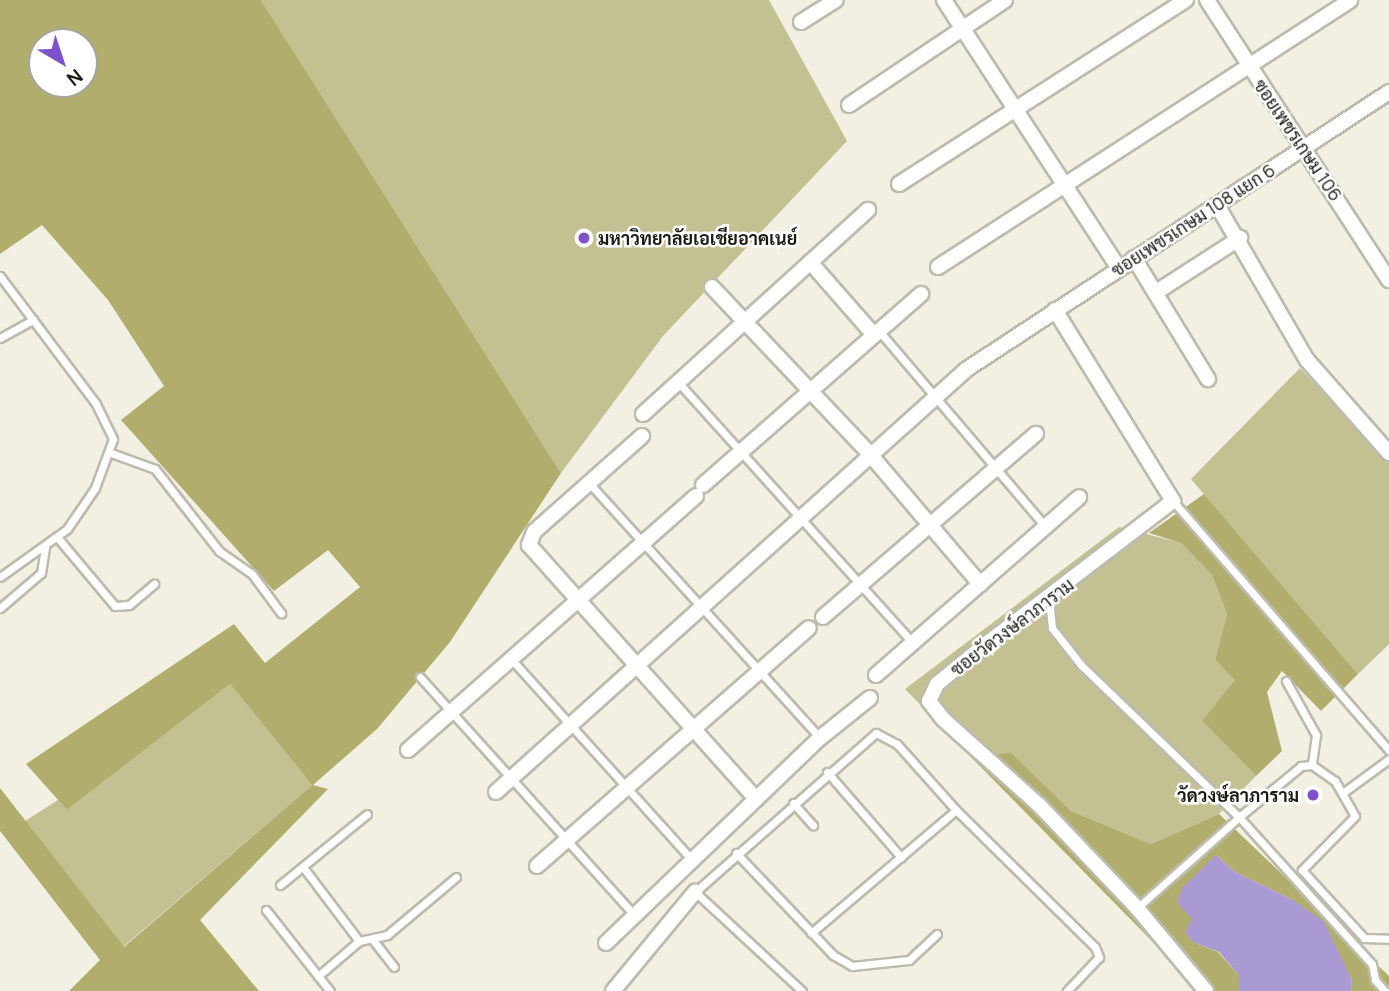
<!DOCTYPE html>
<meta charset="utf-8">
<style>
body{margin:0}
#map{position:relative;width:1389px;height:991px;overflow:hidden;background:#f1f0e2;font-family:Manrope,Sarabun,sans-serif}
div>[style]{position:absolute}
.green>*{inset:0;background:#c3c192}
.forest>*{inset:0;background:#b1ae6d}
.water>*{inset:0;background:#a99ad4}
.roads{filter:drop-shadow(2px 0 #bcbbae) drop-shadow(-2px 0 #bcbbae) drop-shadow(0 2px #bcbbae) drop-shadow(0 -2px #bcbbae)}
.lane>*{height:7px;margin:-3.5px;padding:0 3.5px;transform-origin:3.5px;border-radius:3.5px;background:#fff}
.street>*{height:14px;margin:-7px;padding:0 7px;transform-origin:7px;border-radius:7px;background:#fff}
.dots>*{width:19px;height:19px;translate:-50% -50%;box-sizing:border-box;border:4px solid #fff;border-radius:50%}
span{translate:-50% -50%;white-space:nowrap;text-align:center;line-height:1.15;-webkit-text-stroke:5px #fff;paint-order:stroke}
.street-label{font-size:18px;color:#1c1c17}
.poi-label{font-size:18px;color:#1c1c17;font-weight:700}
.left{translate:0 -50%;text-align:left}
.right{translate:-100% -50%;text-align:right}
.north{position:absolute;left:28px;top:28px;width:70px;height:70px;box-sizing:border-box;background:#fff;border:2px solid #a4a4a2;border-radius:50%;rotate:141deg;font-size:19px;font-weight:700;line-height:28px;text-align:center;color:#1c1c17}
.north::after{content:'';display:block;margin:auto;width:24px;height:32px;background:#7d52cb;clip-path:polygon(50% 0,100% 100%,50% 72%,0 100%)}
</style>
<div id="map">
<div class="green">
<i style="clip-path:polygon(261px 0,769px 0,847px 141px,663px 336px,561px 473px)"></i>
<i style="clip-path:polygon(1300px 368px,1389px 463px,1389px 644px,1358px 674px,1191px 479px)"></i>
<i style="clip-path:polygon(1119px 527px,1181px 543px,1212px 575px,1227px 614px,1215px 660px,1236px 680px,1202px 721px,1256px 776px,1219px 814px,1151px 844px,1071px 811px,1011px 754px,971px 757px,905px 689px)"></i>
<i style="clip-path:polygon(230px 684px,312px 785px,123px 947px,25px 821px,58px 800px,67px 810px)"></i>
</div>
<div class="forest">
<i style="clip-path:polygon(evenodd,0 0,261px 0,561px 473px,450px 642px,377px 729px,313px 785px,328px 789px,200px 920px,259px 991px,69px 991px,100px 960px,0 831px,0 788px,124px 947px,312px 785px,230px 684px,67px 810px,26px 764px,234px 624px,265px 663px,360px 587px,328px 550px,274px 591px,121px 420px,164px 386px,108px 300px,42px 225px,0 254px,0 0,42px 42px,84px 42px,84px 84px,42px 84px,42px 42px)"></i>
<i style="clip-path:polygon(1204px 494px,1358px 674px,1321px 711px,1282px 671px,1267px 692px,1282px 751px,1256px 776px,1202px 721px,1235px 680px,1215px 660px,1227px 614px,1212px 575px,1181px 543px,1149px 533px)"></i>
<i style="clip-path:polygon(1011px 753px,1071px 811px,1151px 844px,1219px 814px,1389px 976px,1389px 991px,1351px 991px,1352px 979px,1293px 900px,1235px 872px,1216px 855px,1192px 919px,1193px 942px,1218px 952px,1239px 975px,1239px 991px,1201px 991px,971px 757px)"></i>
</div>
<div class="water">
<i style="clip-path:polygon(1216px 855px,1235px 872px,1293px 900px,1324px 922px,1352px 980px,1351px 991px,1239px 991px,1239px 975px,1219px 952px,1193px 942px,1185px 932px,1192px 919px,1177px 902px,1182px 888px)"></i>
</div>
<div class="roads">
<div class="lane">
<i style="left:0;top:276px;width:160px;rotate:53.1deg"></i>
<i style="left:96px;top:404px;width:39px;rotate:64deg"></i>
<i style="left:113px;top:439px;width:52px;rotate:110.2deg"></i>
<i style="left:95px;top:488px;width:50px;rotate:124.3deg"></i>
<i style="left:67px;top:529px;width:82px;rotate:144.4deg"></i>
<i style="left:879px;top:331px;width:257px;rotate:49.6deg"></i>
<i style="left:0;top:338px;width:38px;rotate:-29deg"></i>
<i style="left:678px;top:382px;width:350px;rotate:48deg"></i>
<i style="left:111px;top:453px;width:47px;rotate:20deg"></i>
<i style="left:155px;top:469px;width:104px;rotate:52deg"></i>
<i style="left:219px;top:551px;width:40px;rotate:34.9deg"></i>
<i style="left:252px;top:574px;width:49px;rotate:53.4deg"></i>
<i style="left:589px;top:483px;width:344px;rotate:47.8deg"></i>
<i style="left:1173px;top:501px;width:330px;rotate:49.1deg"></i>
<i style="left:57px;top:537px;width:90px;rotate:50deg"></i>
<i style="left:115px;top:606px;width:14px;rotate:-4deg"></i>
<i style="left:129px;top:605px;width:33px;rotate:-40deg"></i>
<i style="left:1049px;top:599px;width:29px;rotate:84deg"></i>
<i style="left:1052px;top:628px;width:47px;rotate:51.9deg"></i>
<i style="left:1081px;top:665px;width:219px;rotate:43.9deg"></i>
<i style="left:1239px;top:817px;width:80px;rotate:-39.4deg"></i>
<i style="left:1301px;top:766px;width:11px;rotate:-5deg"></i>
<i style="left:1312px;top:765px;width:28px;rotate:35deg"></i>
<i style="left:1335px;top:781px;width:40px;rotate:60.3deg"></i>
<i style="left:1355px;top:816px;width:76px;rotate:134.5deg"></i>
<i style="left:1302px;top:870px;width:92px;rotate:47.6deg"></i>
<i style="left:1364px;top:938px;width:25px;rotate:2deg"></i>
<i style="left:0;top:608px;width:54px;rotate:-40.5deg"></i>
<i style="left:41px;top:573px;width:26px;rotate:-81deg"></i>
<i style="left:512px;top:660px;width:269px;rotate:48deg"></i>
<i style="left:420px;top:677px;width:321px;rotate:48deg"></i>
<i style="left:1286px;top:681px;width:62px;rotate:60.9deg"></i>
<i style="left:1316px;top:735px;width:30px;rotate:98deg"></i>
<i style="left:827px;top:772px;width:113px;rotate:49deg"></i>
<i style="left:1344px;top:792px;width:56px;rotate:-36.3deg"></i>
<i style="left:793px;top:803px;width:30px;rotate:48deg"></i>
<i style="left:736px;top:853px;width:141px;rotate:46.4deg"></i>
<i style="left:833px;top:955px;width:22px;rotate:30deg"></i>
<i style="left:852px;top:966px;width:57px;rotate:-6deg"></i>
<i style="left:909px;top:960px;width:38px;rotate:-43deg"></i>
<i style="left:303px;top:867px;width:93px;rotate:52.9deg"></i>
<i style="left:359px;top:941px;width:54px;rotate:139.5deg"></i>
<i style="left:280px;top:885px;width:112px;rotate:-39.2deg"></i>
<i style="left:1137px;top:908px;width:137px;rotate:-41.7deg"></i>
<i style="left:1239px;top:817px;width:198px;rotate:47.9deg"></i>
<i style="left:1372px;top:964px;width:16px;rotate:79deg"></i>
<i style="left:1375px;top:980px;width:15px;rotate:48deg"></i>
<i style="left:266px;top:910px;width:103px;rotate:51.7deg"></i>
<i style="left:811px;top:933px;width:190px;rotate:-40.3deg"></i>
<i style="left:373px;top:940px;width:34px;rotate:52deg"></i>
<i style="left:359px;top:941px;width:29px;rotate:-12deg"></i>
<i style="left:387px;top:935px;width:90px;rotate:-40deg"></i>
<i style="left:802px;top:991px;width:146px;rotate:-137.2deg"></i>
<i style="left:695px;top:892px;width:241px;rotate:-41.3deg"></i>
<i style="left:876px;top:733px;width:24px;rotate:28deg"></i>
<i style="left:897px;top:744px;width:89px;rotate:48.2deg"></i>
<i style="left:956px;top:810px;width:195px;rotate:44.6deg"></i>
<i style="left:1095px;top:947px;width:11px;rotate:68deg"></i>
<i style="left:1099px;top:957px;width:47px;rotate:133.3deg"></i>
</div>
<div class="street">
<i style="left:944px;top:0;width:320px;rotate:56.9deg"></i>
<i style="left:1207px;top:0;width:334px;rotate:57deg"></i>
<i style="left:801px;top:22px;width:41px;rotate:-32.2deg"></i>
<i style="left:849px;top:105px;width:188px;rotate:-33.9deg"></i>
<i style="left:899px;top:184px;width:341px;rotate:-32.7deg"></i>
<i style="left:1217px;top:205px;width:179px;rotate:59.9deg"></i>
<i style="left:1307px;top:360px;width:124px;rotate:48.6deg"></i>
<i style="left:1134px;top:258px;width:142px;rotate:58.6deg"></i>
<i style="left:810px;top:262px;width:97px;rotate:48.8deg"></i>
<i style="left:938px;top:267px;width:491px;rotate:-32.9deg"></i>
<i style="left:712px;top:287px;width:228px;rotate:46.6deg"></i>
<i style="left:869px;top:453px;width:172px;rotate:49.7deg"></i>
<i style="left:1158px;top:291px;width:98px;rotate:-32.9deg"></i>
<i style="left:1055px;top:310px;width:225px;rotate:58.3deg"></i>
<i style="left:1173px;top:501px;width:235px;rotate:142.6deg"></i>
<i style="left:986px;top:644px;width:63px;rotate:140.8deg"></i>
<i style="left:937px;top:684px;width:19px;rotate:115deg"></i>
<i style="left:929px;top:701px;width:23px;rotate:52deg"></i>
<i style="left:943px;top:719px;width:129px;rotate:41.9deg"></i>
<i style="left:1039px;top:805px;width:142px;rotate:46.4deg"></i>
<i style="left:1137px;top:908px;width:108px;rotate:50.3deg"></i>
<i style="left:643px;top:414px;width:304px;rotate:-42.2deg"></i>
<i style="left:642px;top:436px;width:144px;rotate:138.4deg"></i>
<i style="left:534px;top:532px;width:14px;rotate:111deg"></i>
<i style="left:529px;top:545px;width:341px;rotate:48.2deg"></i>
<i style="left:703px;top:485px;width:290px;rotate:-41.2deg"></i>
<i style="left:823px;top:617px;width:281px;rotate:-40.7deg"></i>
<i style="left:876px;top:675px;width:270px;rotate:-41.2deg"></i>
<i style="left:408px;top:750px;width:384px;rotate:-41.4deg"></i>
<i style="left:496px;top:792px;width:633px;rotate:-41.93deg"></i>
<i style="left:967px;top:369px;width:505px;rotate:-33.28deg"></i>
<i style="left:537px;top:866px;width:361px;rotate:-41.2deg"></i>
<i style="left:606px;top:943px;width:296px;rotate:-43.8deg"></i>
<i style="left:820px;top:738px;width:64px;rotate:-38.7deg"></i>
<i style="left:613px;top:991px;width:129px;rotate:-50.4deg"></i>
</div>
</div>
<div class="dots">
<i style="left:584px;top:238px;background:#7d52cb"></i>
<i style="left:1313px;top:795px;background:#7d52cb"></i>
</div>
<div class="street-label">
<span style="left:1298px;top:140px;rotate:56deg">ซอยเพชรเกษม 106</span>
<span style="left:1193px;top:220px;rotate:-33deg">ซอยเพชรเกษม 108 แยก 6</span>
<span style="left:1012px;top:627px;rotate:-37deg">ซอยวัดวงษ์ลาภาราม</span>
</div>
<div class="poi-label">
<span class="left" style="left:598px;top:238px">มหาวิทยาลัยเอเชียอาคเนย์</span>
<span class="right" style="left:1299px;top:795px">วัดวงษ์ลาภาราม</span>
</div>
<div class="north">N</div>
</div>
